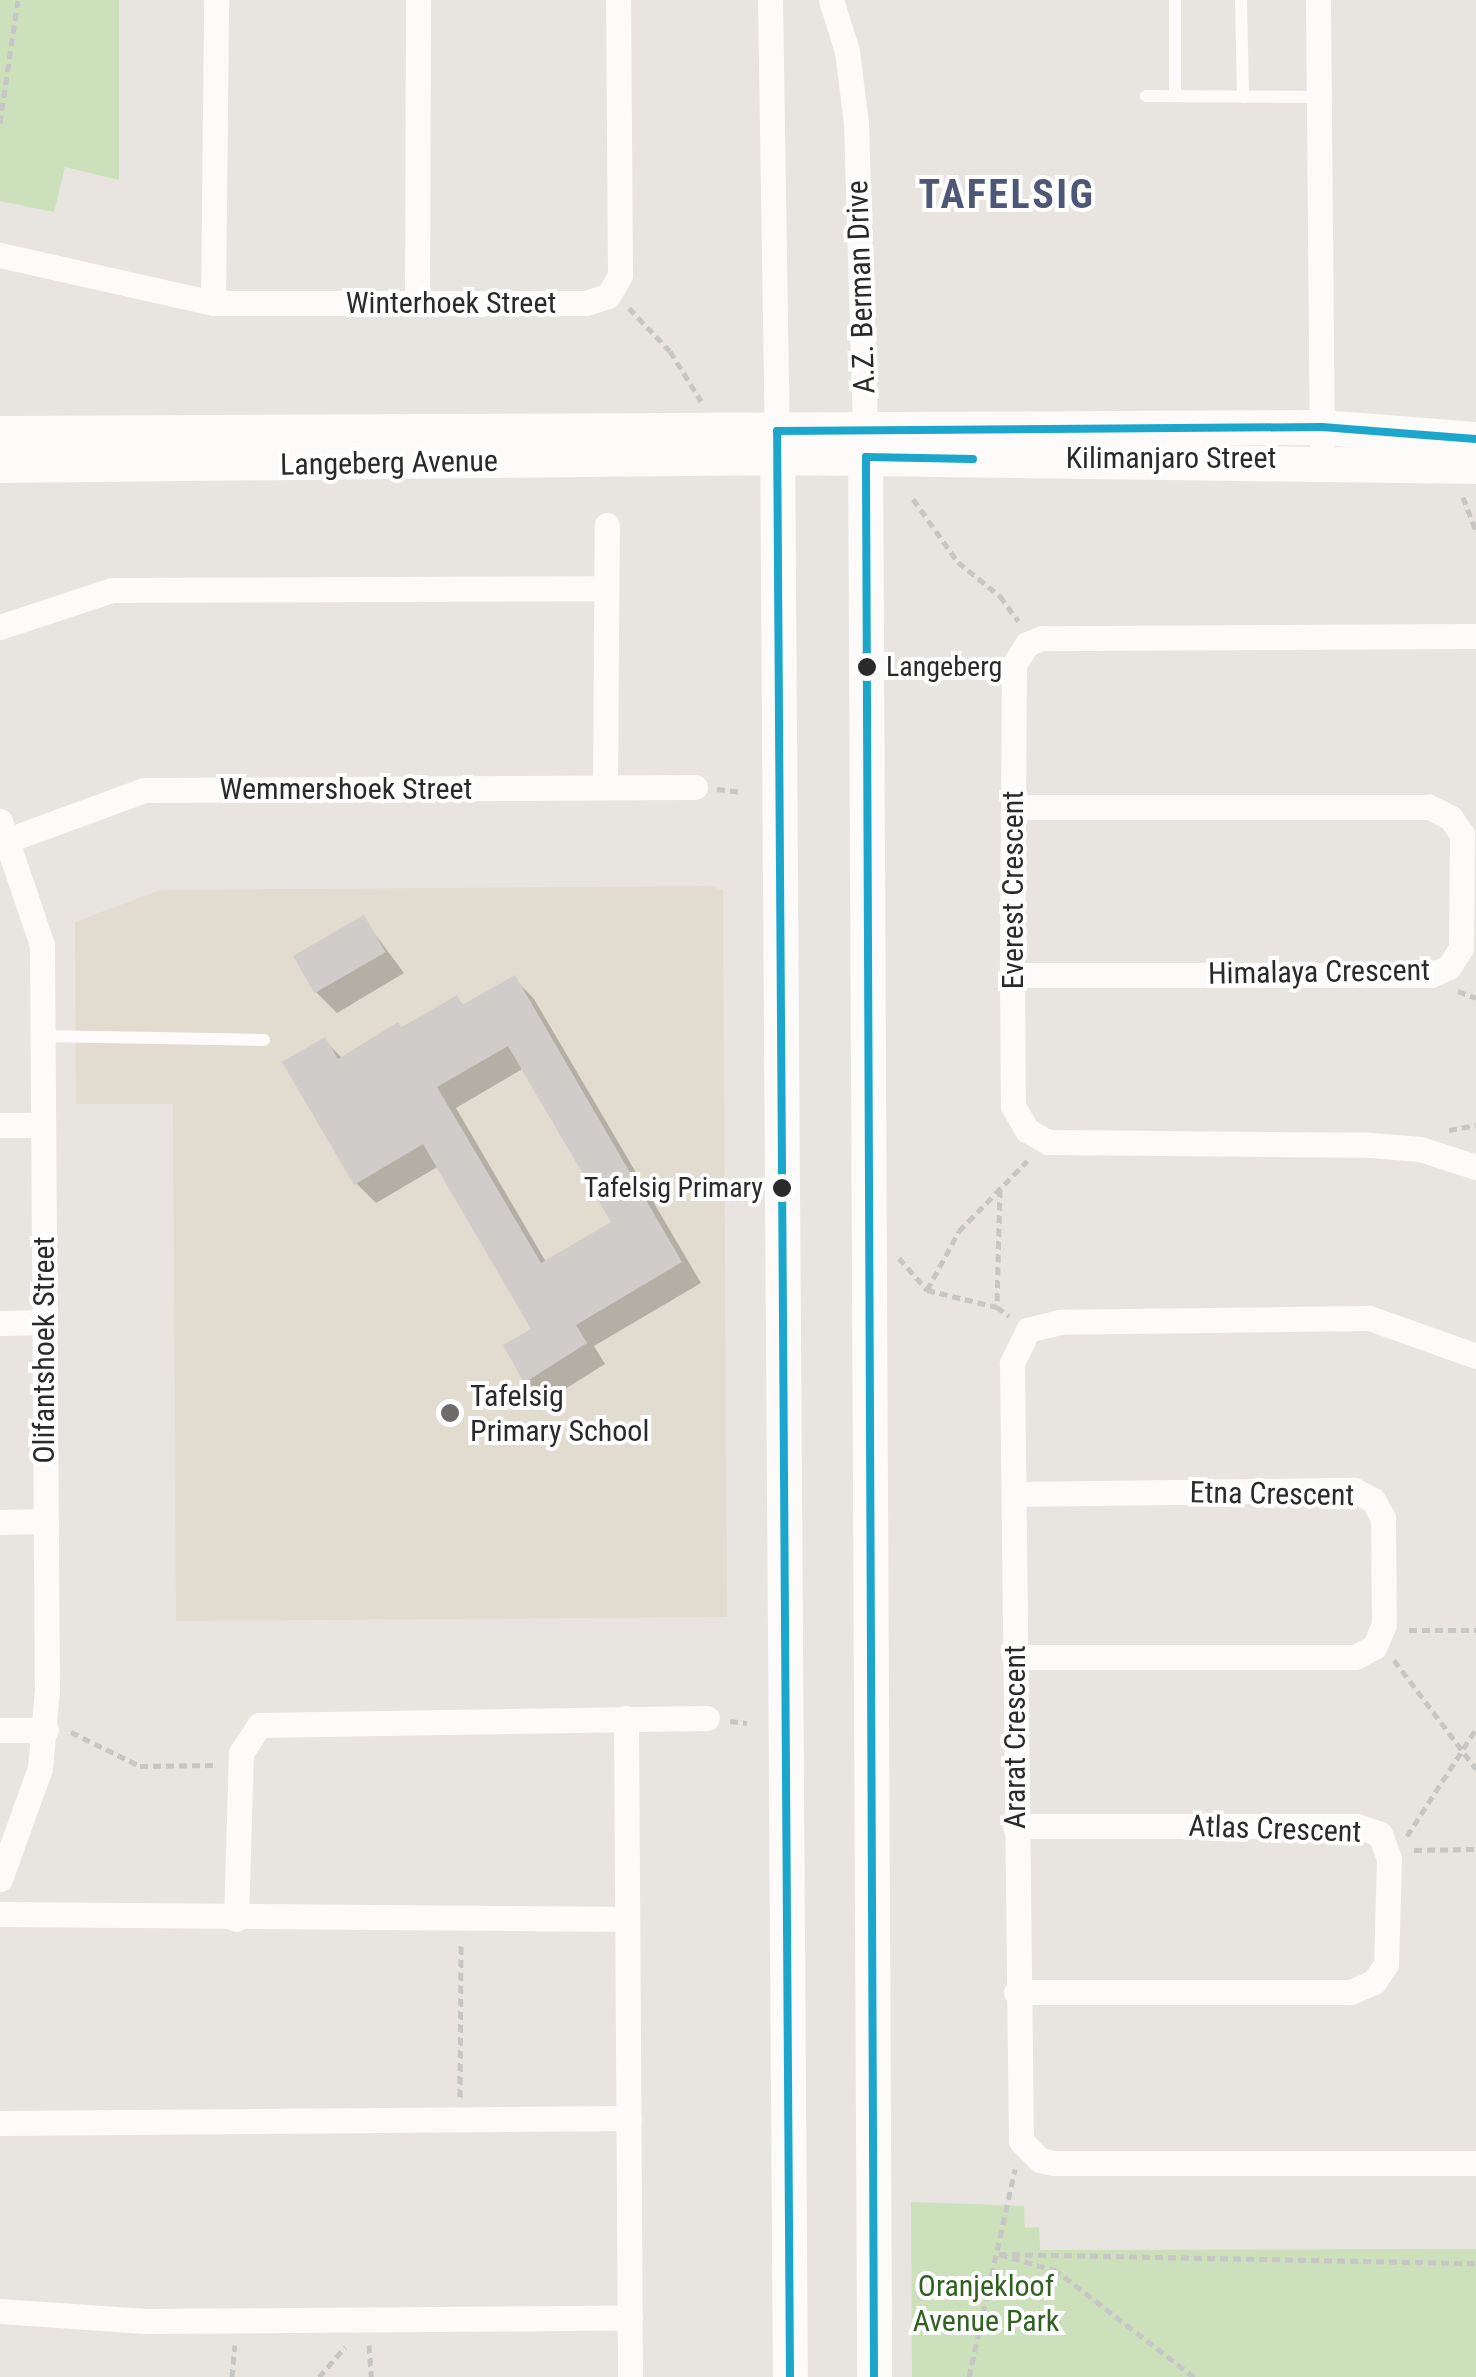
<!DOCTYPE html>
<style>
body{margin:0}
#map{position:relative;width:1476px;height:2377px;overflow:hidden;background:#e8e4e0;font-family:"Roboto Condensed",sans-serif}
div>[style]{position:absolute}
.education>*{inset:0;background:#e2dbcf}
.green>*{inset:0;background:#cce0bc}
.shadow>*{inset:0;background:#0003}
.building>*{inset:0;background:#cfccca;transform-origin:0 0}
.path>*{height:5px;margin-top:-2.5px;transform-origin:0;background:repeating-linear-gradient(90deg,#c6c6c5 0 8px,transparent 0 13px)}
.lane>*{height:12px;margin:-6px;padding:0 6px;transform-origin:6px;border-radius:6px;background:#fcfbfa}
.street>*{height:25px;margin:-12.5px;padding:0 12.5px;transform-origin:12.5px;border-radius:12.5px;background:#fcfbfa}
.secondary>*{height:35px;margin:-17.5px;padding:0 17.5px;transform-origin:17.5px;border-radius:17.5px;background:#fcfbfa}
.bus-1>*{height:8px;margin:-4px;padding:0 4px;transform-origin:4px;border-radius:4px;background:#1ca6cc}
.dots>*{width:28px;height:28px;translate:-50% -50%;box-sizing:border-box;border:5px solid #fff;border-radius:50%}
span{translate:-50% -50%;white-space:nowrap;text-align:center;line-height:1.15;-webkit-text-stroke:8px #fff;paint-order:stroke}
.bus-label{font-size:28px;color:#2a2a2a}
.left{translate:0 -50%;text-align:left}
.right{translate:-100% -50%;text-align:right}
.street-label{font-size:30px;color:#2a2a2a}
.poi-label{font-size:30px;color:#2a2a2a}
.park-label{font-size:30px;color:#306120}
.district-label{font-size:40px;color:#4e5777;font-weight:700;letter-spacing:2.5px}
</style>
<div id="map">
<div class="education">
<i style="clip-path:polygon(709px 886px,723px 890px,727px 1617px,176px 1621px,173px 1104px,76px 1104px,75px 922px,160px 890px)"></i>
</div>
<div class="green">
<i style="clip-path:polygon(0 0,119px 0,119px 180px,65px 167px,54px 212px,0 201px)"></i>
<i style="clip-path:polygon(911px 2202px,1024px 2206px,1025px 2228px,1039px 2227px,1040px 2250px,1476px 2249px,1476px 2377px,912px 2377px)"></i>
</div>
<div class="shadow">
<i style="clip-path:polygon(363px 918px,404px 973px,337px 1013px,316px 992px)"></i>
<i style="clip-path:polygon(evenodd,514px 978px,534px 999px,701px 1283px,594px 1346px,605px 1364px,546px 1401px,526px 1381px,534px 1330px,439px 1166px,376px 1203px,356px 1183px,324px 1040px,343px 1059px,456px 998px,465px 1007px,514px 978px,524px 1068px,614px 1222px,546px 1262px,456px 1108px,524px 1068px)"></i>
</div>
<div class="building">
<i style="left:364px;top:915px;width:43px;height:82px;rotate:60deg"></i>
<i style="clip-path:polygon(evenodd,515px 975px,682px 1262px,576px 1325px,587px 1343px,524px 1383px,503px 1345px,531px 1329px,423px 1144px,354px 1185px,282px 1062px,325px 1037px,338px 1059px,398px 1022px,401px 1028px,457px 995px,462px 1005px,515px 975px,508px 1046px,611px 1222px,541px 1263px,437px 1087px,508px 1046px)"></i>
</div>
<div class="path">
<i style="left:0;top:123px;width:124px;rotate:-81.7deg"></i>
<i style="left:629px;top:308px;width:59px;rotate:46.4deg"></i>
<i style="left:670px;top:351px;width:59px;rotate:58.2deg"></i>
<i style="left:1463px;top:497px;width:36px;rotate:69deg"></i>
<i style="left:913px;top:499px;width:77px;rotate:54.5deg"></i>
<i style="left:958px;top:562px;width:54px;rotate:39deg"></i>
<i style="left:1000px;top:596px;width:31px;rotate:54deg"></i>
<i style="left:717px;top:789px;width:25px;rotate:7deg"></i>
<i style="left:1458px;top:991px;width:19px;rotate:21deg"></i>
<i style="left:1449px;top:1130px;width:27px;rotate:-10deg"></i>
<i style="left:1000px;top:1189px;width:118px;rotate:91.5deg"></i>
<i style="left:997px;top:1307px;width:15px;rotate:37deg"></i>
<i style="left:899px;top:1258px;width:43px;rotate:48.8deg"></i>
<i style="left:927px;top:1290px;width:67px;rotate:-61.5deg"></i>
<i style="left:959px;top:1231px;width:98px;rotate:-45.8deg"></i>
<i style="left:927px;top:1290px;width:72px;rotate:13.7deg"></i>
<i style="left:1409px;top:1630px;width:67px"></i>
<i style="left:1394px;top:1660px;width:136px;rotate:53deg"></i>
<i style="left:730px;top:1721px;width:17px;rotate:7deg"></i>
<i style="left:71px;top:1732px;width:77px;rotate:26.2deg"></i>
<i style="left:140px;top:1766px;width:77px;rotate:-0.7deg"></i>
<i style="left:1407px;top:1836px;width:127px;rotate:-57.2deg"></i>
<i style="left:1414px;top:1850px;width:62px;rotate:-0.9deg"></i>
<i style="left:460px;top:2097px;width:154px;rotate:-89.6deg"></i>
<i style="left:369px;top:2345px;width:32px;rotate:86deg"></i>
<i style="left:232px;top:2377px;width:32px;rotate:-85deg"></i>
<i style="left:319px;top:2377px;width:40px;rotate:-49deg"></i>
<i style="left:969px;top:2377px;width:213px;rotate:-77.5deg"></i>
<i style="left:1194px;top:2377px;width:173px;rotate:-142.3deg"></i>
<i style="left:1057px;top:2271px;width:60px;rotate:-163.7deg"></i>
<i style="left:999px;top:2254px;width:477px;rotate:1.1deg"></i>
</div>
<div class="lane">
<i style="left:1175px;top:0;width:96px;rotate:90deg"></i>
<i style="left:1241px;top:0;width:97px;rotate:88.8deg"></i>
<i style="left:1146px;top:96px;width:173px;rotate:0.3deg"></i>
<i style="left:42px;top:1036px;width:222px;rotate:1deg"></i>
</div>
<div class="street">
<i style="left:770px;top:0;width:431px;rotate:89.1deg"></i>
<i style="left:831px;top:0;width:53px;rotate:72.6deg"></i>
<i style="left:847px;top:51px;width:73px;rotate:82.9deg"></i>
<i style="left:856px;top:123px;width:309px;rotate:88.3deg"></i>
<i style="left:1318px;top:0;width:444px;rotate:89.5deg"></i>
<i style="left:0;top:255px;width:218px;rotate:12.7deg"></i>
<i style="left:213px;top:303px;width:373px"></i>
<i style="left:586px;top:303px;width:23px;rotate:-18deg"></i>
<i style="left:608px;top:296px;width:24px;rotate:-60deg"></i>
<i style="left:620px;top:275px;width:275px;rotate:-90.4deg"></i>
<i style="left:213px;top:303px;width:303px;rotate:-89.4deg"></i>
<i style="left:417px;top:304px;width:304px;rotate:-89.8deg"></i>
<i style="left:0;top:627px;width:118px;rotate:-18.3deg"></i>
<i style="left:112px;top:590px;width:493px;rotate:-0.2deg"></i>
<i style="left:1476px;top:636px;width:434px;rotate:179.7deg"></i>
<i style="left:1042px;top:638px;width:16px;rotate:158deg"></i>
<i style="left:1027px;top:644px;width:25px;rotate:122deg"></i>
<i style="left:1014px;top:665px;width:310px;rotate:90.4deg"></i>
<i style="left:1012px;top:975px;width:131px;rotate:89.6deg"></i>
<i style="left:1013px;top:1106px;width:28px;rotate:60deg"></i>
<i style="left:1027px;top:1130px;width:24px;rotate:30deg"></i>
<i style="left:1048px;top:1142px;width:322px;rotate:0.5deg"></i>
<i style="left:1370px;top:1145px;width:50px;rotate:4.6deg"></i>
<i style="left:1420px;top:1149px;width:59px;rotate:17.8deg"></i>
<i style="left:605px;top:787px;width:262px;rotate:-89.6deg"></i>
<i style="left:0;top:821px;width:131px;rotate:71.3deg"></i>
<i style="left:42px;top:945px;width:745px;rotate:89.62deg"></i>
<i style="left:47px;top:1690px;width:78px;rotate:95.1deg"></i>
<i style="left:40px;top:1768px;width:118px;rotate:109.8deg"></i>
<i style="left:0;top:843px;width:153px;rotate:-20.2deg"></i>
<i style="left:144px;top:790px;width:551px;rotate:-0.31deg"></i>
<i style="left:1012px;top:975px;width:419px"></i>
<i style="left:1431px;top:975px;width:20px;rotate:-24deg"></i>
<i style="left:1449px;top:967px;width:22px;rotate:-58deg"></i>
<i style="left:1461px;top:948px;width:114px;rotate:-89.5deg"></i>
<i style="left:1462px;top:834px;width:19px;rotate:-125deg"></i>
<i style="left:1451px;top:818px;width:25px;rotate:-153deg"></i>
<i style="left:1429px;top:807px;width:416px;rotate:180deg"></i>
<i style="left:0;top:1125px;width:42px"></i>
<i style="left:0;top:1323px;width:44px;rotate:-1.3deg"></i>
<i style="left:1476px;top:1356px;width:114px;rotate:-160.4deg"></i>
<i style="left:1369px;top:1318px;width:309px;rotate:179.3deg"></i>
<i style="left:1060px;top:1322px;width:33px;rotate:166deg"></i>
<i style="left:1028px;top:1330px;width:37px;rotate:116deg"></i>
<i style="left:1012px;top:1363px;width:778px;rotate:89.34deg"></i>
<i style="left:1021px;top:2141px;width:27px;rotate:45deg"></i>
<i style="left:1040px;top:2160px;width:14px;rotate:12deg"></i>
<i style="left:1054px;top:2163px;width:422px"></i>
<i style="left:1014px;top:1494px;width:340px;rotate:-0.7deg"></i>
<i style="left:1354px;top:1490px;width:21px;rotate:28deg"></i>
<i style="left:1373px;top:1500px;width:21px;rotate:61deg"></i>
<i style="left:1383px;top:1518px;width:106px;rotate:89.5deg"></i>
<i style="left:1384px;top:1624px;width:25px;rotate:113deg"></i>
<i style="left:1374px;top:1647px;width:21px;rotate:152deg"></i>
<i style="left:1355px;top:1657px;width:341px;rotate:180deg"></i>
<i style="left:0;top:1522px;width:46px;rotate:-1.2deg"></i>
<i style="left:626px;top:1718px;width:659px;rotate:89.65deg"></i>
<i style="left:0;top:1730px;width:46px"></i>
<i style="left:1015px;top:1826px;width:342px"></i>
<i style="left:1357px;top:1826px;width:24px;rotate:19deg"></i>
<i style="left:1380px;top:1834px;width:27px;rotate:70deg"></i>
<i style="left:1389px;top:1859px;width:105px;rotate:91.6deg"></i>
<i style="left:1386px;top:1964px;width:22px;rotate:124deg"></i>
<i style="left:1374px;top:1982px;width:26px;rotate:157deg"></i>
<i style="left:1350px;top:1992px;width:334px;rotate:180deg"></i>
<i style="left:0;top:1914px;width:627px;rotate:0.46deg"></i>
<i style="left:236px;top:1919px;width:166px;rotate:-88.3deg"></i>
<i style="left:241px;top:1753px;width:33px;rotate:-57deg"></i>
<i style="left:259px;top:1725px;width:448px;rotate:-0.9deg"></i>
<i style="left:0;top:2123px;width:629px;rotate:-0.46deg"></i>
<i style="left:0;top:2311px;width:146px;rotate:3.9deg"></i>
<i style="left:146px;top:2321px;width:484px;rotate:-0.4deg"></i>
</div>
<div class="secondary">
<i style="left:777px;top:431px;width:1946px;rotate:89.62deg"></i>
<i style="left:865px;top:432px;width:1945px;rotate:89.73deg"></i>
<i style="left:0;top:433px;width:1322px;rotate:-0.26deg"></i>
<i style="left:1322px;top:427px;width:154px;rotate:4.5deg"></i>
<i style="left:0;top:465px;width:778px;rotate:-0.59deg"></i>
<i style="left:778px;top:457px;width:698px;rotate:0.74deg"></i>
</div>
<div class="bus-1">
<i style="left:790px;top:2377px;width:1946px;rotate:-90.38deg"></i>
<i style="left:777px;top:431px;width:545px;rotate:-0.42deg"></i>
<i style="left:1322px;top:427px;width:154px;rotate:4.5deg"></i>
<i style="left:874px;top:2377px;width:1920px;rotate:-90.24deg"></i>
<i style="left:866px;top:457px;width:107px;rotate:1.1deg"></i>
</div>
<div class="dots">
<i style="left:867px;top:667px;background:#2a2a2a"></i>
<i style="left:782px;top:1188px;background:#2a2a2a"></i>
<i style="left:450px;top:1413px;background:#6c6b6a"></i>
</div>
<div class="bus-label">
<span class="left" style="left:886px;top:667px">Langeberg</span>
<span class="right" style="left:763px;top:1188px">Tafelsig Primary</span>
</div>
<div class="street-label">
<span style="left:861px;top:287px;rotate:-92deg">A.Z. Berman Drive</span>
<span style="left:451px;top:303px">Winterhoek Street</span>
<span style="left:1171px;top:458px">Kilimanjaro Street</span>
<span style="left:389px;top:463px;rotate:-1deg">Langeberg Avenue</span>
<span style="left:346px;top:789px">Wemmershoek Street</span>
<span style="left:1013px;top:890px;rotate:-90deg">Everest Crescent</span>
<span style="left:1319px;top:972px;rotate:-1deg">Himalaya Crescent</span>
<span style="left:44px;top:1350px;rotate:-90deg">Olifantshoek Street</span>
<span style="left:1272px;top:1494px;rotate:1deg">Etna Crescent</span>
<span style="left:1015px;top:1737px;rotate:-90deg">Ararat Crescent</span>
<span style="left:1275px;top:1829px;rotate:2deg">Atlas Crescent</span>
</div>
<div class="poi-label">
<span class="left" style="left:470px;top:1413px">Tafelsig<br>Primary School</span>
</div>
<div class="park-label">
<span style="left:986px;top:2303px">Oranjekloof<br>Avenue Park</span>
</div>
<div class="district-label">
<span style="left:1007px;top:195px">TAFELSIG</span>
</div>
</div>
